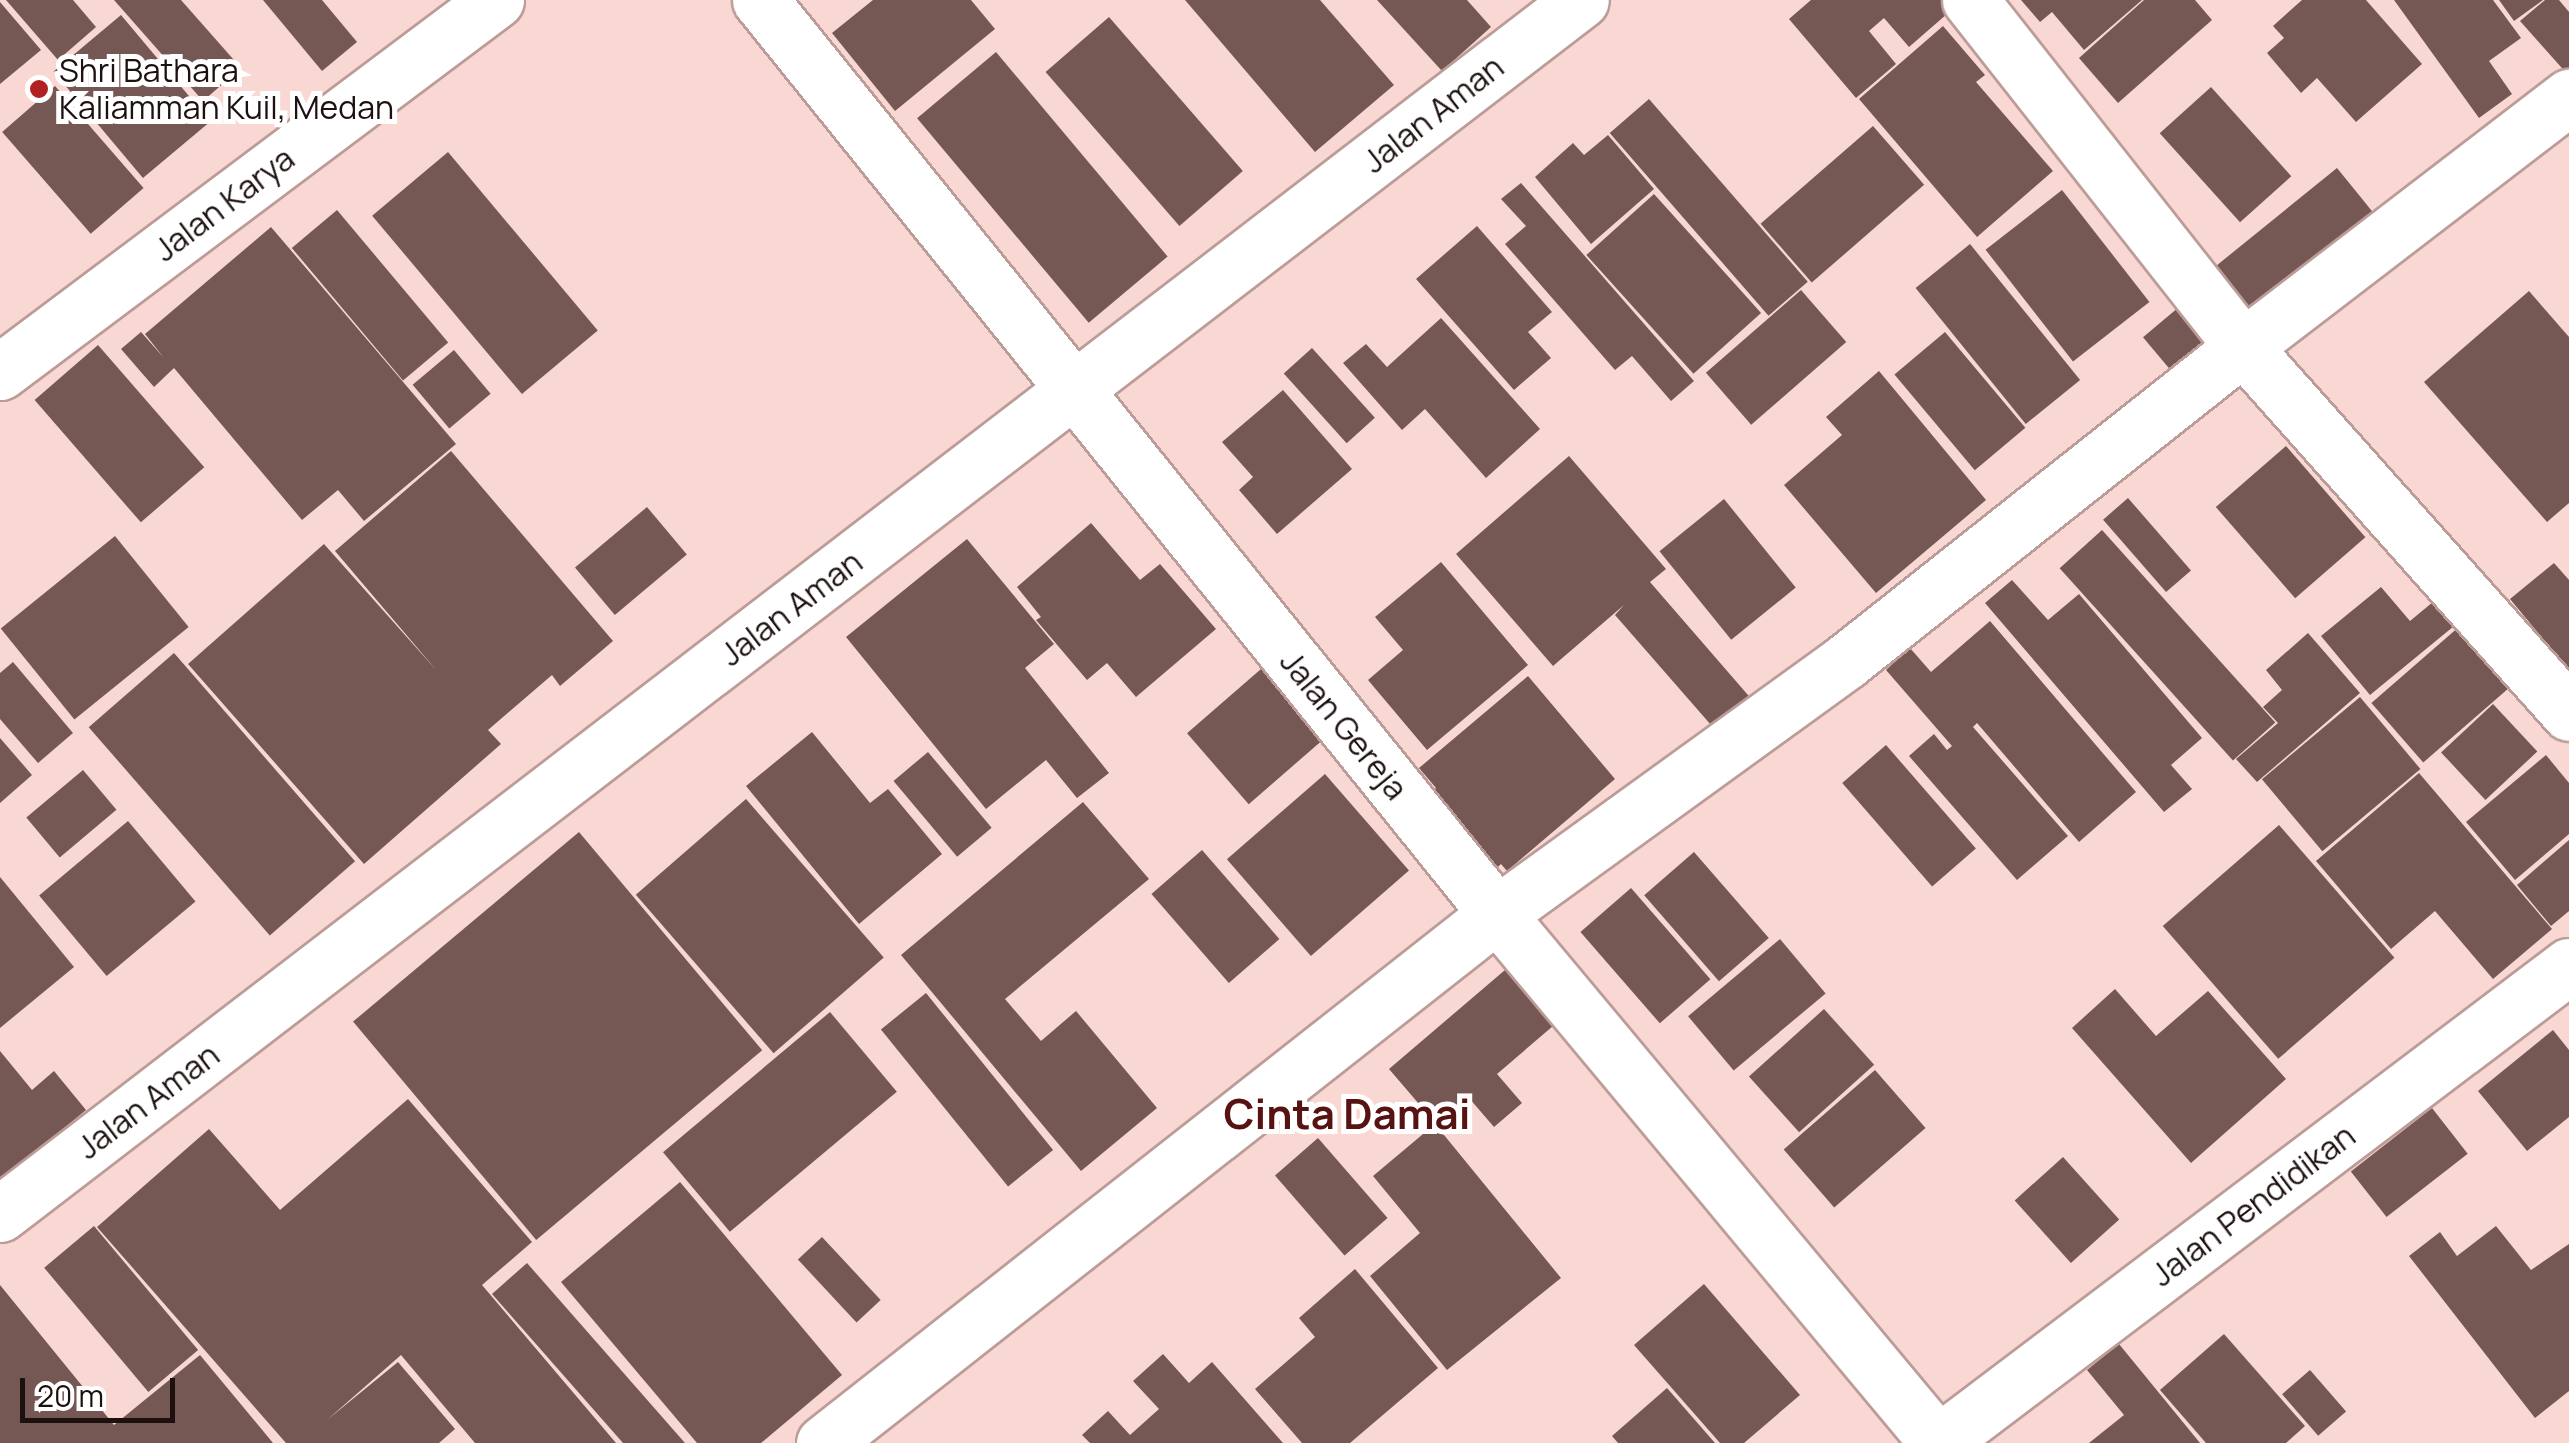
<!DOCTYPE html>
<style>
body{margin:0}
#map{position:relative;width:2569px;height:1443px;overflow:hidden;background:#f9d7d2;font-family:Manrope,sans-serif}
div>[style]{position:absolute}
.building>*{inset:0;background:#755854;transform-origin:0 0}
.roads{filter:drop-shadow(2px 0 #bc9c98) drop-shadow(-2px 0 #bc9c98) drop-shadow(0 2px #bc9c98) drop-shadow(0 -2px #bc9c98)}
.minor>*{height:55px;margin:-27.5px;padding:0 27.5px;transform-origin:27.5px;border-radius:27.5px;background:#fff}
.dots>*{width:28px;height:28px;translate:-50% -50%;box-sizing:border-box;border:5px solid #fff;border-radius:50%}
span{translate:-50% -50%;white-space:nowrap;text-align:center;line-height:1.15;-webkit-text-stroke:10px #fff;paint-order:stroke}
.poi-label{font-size:32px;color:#1d1110}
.left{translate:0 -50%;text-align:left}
.street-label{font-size:32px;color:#1d1110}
.district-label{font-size:42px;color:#571311;font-weight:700}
.scale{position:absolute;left:20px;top:1378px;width:155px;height:45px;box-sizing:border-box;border:5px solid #1d1110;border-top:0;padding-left:12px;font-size:30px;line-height:35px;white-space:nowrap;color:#1d1110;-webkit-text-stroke:8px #fff;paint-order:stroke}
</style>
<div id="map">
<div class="building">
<i style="clip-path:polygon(6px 0,73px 0,96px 27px,58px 60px)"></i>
<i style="clip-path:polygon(114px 0,181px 0,241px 68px,203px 101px)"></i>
<i style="clip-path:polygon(263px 0,322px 0,357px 42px,322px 71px)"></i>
<i style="clip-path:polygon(873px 0,971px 0,995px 29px,895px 111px,832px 33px)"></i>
<i style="clip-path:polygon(1185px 0,1320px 0,1394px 85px,1315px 152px)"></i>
<i style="clip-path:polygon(1377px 0,1467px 0,1491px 27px,1442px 71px)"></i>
<i style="clip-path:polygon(1811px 0,1949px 0,1955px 7px,1909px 47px,1884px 18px,1869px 31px,1896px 64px,1856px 98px,1789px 19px)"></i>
<i style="clip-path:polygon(2021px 0,2142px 0,2084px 50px,2052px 12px,2040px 22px)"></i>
<i style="clip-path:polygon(2144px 0,2195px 0,2212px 20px,2118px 103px,2079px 58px)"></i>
<i style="clip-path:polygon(2302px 0,2366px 0,2422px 64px,2356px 122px,2317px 78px,2301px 93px,2267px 53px,2284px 38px,2273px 26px)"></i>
<i style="clip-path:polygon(2394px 0,2493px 0,2521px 38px,2489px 61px,2512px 94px,2479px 118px)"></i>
<i style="clip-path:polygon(2499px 0,2543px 0,2514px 21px)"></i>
<i style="clip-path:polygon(2545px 0,2559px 0,2569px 12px,2569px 76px,2520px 21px)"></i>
<i style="clip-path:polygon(0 2px,41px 50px,0 84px)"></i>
<i style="left:121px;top:15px;width:139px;height:88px;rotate:50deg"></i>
<i style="left:1109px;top:17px;width:204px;height:84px;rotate:49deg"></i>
<i style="clip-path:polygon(1943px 26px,1985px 75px,1976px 82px,2053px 171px,1977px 237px,1859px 99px)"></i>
<i style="left:996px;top:52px;width:267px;height:103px;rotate:50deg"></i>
<i style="left:55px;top:86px;width:135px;height:70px;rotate:49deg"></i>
<i style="left:2211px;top:87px;width:120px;height:69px;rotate:48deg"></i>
<i style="left:1649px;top:99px;width:242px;height:52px;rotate:49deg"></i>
<i style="left:1873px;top:126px;width:78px;height:149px;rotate:49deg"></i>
<i style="clip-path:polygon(1608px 135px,1654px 189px,1591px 244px,1535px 177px,1573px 143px,1584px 155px)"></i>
<i style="left:448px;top:152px;width:233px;height:99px;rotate:50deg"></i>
<i style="left:2337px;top:168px;width:69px;height:162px;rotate:51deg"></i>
<i style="clip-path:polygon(1521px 183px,1694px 381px,1671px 401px,1632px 356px,1615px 370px,1505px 244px,1526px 226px,1501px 199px)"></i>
<i style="left:2062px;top:190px;width:142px;height:97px;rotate:52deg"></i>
<i style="left:1654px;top:194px;width:160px;height:91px;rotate:48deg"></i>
<i style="left:337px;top:210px;width:173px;height:59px;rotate:50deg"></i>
<i style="clip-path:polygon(1477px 226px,1552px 312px,1528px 332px,1551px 358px,1514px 390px,1416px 279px)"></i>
<i style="clip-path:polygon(271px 227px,456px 444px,364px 521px,338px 490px,302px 520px,174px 368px,154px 387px,121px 349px,141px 332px,164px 358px,145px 334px)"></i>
<i style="left:1970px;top:244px;width:175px;height:70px;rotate:51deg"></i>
<i style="left:1801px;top:290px;width:69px;height:126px;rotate:49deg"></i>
<i style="clip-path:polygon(2529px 291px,2569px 337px,2569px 503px,2547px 522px,2424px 382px)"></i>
<i style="left:2179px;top:307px;width:64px;height:47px;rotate:50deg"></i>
<i style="clip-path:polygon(1441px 318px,1540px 429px,1486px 478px,1425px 409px,1402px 430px,1343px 363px,1366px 344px,1387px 367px)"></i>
<i style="left:1945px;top:332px;width:125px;height:66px;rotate:50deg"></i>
<i style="left:98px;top:345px;width:162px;height:84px;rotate:49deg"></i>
<i style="left:1312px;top:348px;width:94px;height:38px;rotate:48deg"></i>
<i style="left:454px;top:350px;width:57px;height:54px;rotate:50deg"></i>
<i style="clip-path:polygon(1879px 371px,1986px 500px,1876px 593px,1784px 485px,1842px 435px,1826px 417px)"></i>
<i style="clip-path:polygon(1283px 390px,1352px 469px,1277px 534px,1239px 490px,1253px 477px,1222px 442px)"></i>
<i style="left:2286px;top:446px;width:121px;height:93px;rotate:49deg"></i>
<i style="clip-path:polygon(451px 451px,613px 641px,560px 686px,552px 675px,488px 730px,501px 744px,364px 864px,188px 664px,324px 544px,437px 671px,335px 551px)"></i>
<i style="clip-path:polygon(1569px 456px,1666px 569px,1650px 582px,1754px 702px,1718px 733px,1615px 615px,1624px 605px,1553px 666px,1456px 554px)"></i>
<i style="left:2128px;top:498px;width:96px;height:33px;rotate:49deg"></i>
<i style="left:1724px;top:499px;width:114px;height:83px;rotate:51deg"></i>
<i style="left:647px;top:507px;width:62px;height:94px;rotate:50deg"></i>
<i style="clip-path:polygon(1091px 523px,1140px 580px,1160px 564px,1216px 629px,1136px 697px,1107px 663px,1087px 680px,1036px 620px,1041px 617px,1017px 587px)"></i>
<i style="left:2102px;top:530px;width:259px;height:57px;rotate:48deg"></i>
<i style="left:115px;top:536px;width:117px;height:147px;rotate:51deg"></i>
<i style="clip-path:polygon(967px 539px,1054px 644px,1025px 668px,1109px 773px,1077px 798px,1046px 760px,986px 809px,846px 637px)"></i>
<i style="clip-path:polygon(1441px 562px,1528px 665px,1427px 750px,1368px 680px,1403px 650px,1375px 617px)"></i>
<i style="clip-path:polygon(2554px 563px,2569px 580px,2569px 670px,2510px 599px)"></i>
<i style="clip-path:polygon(2012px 580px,2048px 620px,2079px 594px,2202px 738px,2171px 765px,2192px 789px,2164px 812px,1985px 603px)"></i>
<i style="clip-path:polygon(2381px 587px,2410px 621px,2445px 592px,2465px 617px,2370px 695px,2321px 636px)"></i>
<i style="left:2468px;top:619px;width:79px;height:128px;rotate:49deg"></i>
<i style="clip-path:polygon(1990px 621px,2136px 792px,2079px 842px,1977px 723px,1973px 727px,2068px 836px,2017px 880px,1909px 756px,1934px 734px,1947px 750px,1952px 746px,1886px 670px,1910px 648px,1931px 672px)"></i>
<i style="clip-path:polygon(2308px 633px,2360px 693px,2257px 782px,2236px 759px,2278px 723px,2263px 707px,2282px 690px,2266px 670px)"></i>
<i style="left:174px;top:653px;width:276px;height:113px;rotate:49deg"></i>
<i style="clip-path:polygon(13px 662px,73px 733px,38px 763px,0 719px,0 673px)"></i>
<i style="left:1261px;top:669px;width:94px;height:98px;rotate:49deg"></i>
<i style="clip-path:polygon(1528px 676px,1615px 779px,1507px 871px,1501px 864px,1485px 879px,1420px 801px,1436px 788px,1419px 768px)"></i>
<i style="left:2360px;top:697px;width:94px;height:128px;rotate:50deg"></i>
<i style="left:2493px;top:704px;width:65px;height:71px;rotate:47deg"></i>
<i style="clip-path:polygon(812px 732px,870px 803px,888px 789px,942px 854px,859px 924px,746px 786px)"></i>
<i style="clip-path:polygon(0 738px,32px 775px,0 803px)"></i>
<i style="left:1886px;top:745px;width:137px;height:58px;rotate:49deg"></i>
<i style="left:928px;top:752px;width:99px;height:45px;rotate:50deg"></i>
<i style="clip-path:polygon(2546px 755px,2569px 783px,2569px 834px,2515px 880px,2466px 822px)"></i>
<i style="left:83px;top:770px;width:52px;height:74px;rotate:50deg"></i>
<i style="clip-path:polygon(2419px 773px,2552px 929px,2493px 979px,2435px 911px,2391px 949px,2316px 861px)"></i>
<i style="left:1325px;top:774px;width:128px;height:130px;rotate:49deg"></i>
<i style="left:746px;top:799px;width:210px;height:146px;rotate:49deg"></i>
<i style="clip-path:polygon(1083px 802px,1149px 879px,1005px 999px,1041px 1041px,1076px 1011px,1157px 1108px,1081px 1171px,901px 955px)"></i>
<i style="left:128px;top:821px;width:105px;height:116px;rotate:50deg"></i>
<i style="left:2279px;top:825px;width:176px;height:154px;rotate:49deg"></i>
<i style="left:579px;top:832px;width:285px;height:295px;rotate:50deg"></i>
<i style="clip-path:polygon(2569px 840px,2569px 911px,2551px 926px,2517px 885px)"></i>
<i style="left:1202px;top:850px;width:118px;height:67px;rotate:49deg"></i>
<i style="left:1694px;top:852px;width:114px;height:66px;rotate:49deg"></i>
<i style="clip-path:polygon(0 877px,74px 967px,0 1028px)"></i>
<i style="left:1631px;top:888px;width:121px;height:67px;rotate:49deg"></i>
<i style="left:1780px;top:939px;width:71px;height:120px;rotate:50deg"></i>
<i style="clip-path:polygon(1505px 970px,1553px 1026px,1497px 1074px,1522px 1103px,1494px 1127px,1469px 1098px,1437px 1125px,1389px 1069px)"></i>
<i style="clip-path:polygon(2115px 989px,2156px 1036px,2208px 991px,2286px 1079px,2191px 1163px,2072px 1028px)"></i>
<i style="left:926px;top:993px;width:202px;height:58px;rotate:51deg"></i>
<i style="left:1824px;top:1009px;width:75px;height:101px;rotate:48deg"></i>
<i style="left:830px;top:1012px;width:104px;height:218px;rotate:50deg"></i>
<i style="clip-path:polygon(2553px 1030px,2569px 1050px,2569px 1117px,2527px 1151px,2478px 1091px)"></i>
<i style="clip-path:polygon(0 1051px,32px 1090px,54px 1071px,86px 1110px,0 1181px)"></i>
<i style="left:1875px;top:1070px;width:77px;height:121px;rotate:49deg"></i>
<i style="clip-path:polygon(408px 1099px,532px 1242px,482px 1285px,616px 1443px,475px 1443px,401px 1355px,327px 1420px,398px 1362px,455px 1429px,439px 1443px,286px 1443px,97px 1227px,209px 1129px,280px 1210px)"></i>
<i style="left:2432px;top:1108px;width:58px;height:103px;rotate:52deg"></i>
<i style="clip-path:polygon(1435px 1124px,1561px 1278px,1447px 1370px,1370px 1276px,1420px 1233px,1373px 1176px)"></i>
<i style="left:1318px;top:1138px;width:106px;height:57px;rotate:49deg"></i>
<i style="left:2063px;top:1157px;width:84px;height:65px;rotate:48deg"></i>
<i style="clip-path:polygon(680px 1182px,842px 1375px,761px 1443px,697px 1443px,561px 1282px)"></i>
<i style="left:94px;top:1226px;width:162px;height:65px;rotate:50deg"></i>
<i style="clip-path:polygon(2496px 1226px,2531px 1270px,2569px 1244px,2569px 1391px,2535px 1418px,2409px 1256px,2440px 1232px,2457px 1256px)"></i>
<i style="left:822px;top:1237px;width:86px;height:33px;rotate:47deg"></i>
<i style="clip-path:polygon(527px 1263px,685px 1443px,623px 1443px,492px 1294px)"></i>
<i style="clip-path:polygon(1355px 1269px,1438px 1368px,1350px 1443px,1302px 1443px,1255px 1389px,1315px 1337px,1299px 1318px)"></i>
<i style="clip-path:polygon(1704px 1284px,1800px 1395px,1744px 1443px,1720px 1443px,1634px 1345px)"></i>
<i style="clip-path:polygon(0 1285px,114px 1425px,200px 1355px,273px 1443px,0 1443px)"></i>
<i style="clip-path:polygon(2224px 1334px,2305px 1426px,2286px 1443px,2206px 1443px,2160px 1390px)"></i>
<i style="clip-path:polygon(2119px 1344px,2200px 1443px,2089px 1443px,2124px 1415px,2087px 1370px)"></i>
<i style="clip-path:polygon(1163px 1354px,1189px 1383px,1212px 1362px,1283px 1443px,1090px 1443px,1082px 1435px,1108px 1411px,1130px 1435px,1159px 1409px,1133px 1381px)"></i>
<i style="left:2310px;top:1370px;width:55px;height:37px;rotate:49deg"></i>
<i style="clip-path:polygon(1667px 1388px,1715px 1443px,1618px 1443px,1612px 1436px)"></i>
</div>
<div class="roads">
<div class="minor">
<i style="left:760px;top:0;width:1174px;rotate:51.12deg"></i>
<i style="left:1497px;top:914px;width:689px;rotate:50.18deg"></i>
<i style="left:1970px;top:0;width:442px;rotate:51.8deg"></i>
<i style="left:2243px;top:347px;width:490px;rotate:48.3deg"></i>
<i style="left:0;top:372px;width:620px;rotate:-36.87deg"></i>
<i style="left:0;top:1214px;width:1993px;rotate:-37.52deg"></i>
<i style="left:824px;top:1443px;width:856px;rotate:-38.17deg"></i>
<i style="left:1497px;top:914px;width:430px;rotate:-35.9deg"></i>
<i style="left:1845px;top:662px;width:508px;rotate:-38.36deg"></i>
<i style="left:2243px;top:347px;width:411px;rotate:-37.5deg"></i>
<i style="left:1938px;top:1443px;width:791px;rotate:-37.09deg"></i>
</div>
</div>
<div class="dots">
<i style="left:39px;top:89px;background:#b12122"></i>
</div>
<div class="poi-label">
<span class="left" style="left:59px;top:89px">Shri Bathara<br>Kaliamman Kuil, Medan</span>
</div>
<div class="street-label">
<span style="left:1433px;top:114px;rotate:-38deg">Jalan Aman</span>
<span style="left:224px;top:204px;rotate:-37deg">Jalan Karya</span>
<span style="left:791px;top:608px;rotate:-37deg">Jalan Aman</span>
<span style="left:1344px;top:725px;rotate:51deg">Jalan Gereja</span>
<span style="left:148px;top:1101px;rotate:-37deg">Jalan Aman</span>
<span style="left:2253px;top:1205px;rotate:-37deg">Jalan Pendidikan</span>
</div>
<div class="district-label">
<span style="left:1347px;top:1113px">Cinta Damai</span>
</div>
<div class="scale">20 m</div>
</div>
